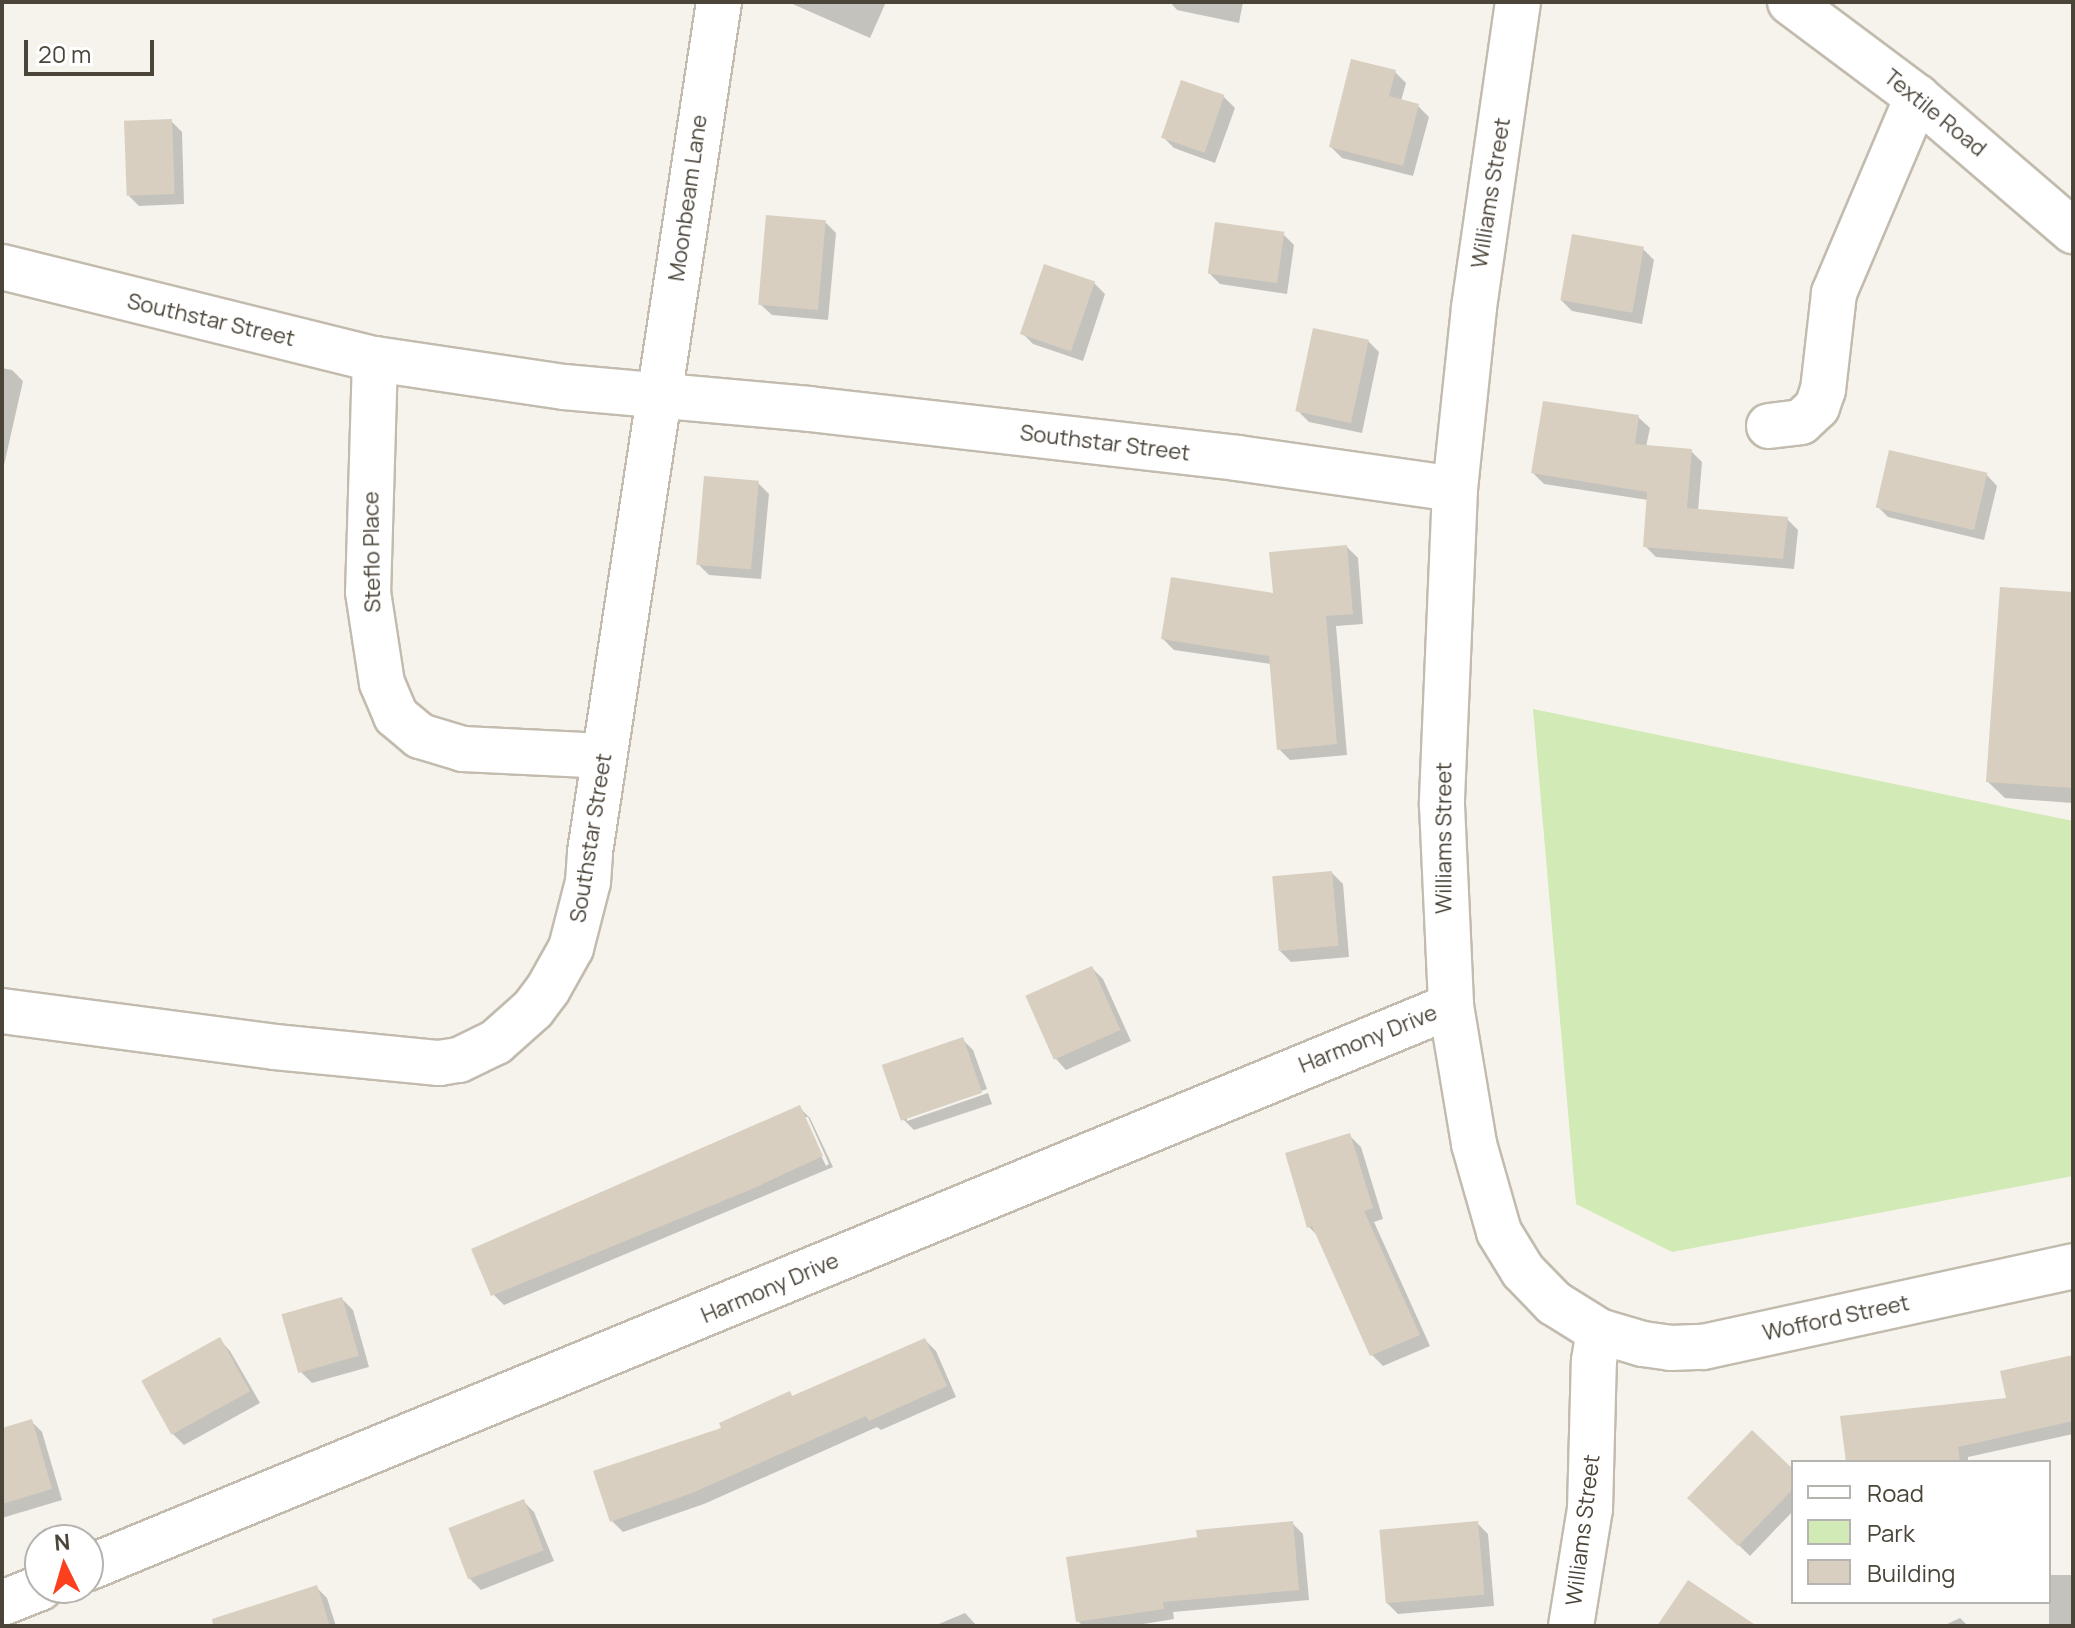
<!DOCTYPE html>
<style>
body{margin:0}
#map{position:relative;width:2075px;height:1628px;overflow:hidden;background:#f6f3ec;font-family:Manrope,sans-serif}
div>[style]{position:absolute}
.green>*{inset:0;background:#d2eab5}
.shadow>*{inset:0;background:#0003;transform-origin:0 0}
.building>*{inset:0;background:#d8cfc1;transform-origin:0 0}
.roads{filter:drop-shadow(2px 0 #c2bbae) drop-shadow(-2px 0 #c2bbae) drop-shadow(0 2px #c2bbae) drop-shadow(0 -2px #c2bbae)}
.minor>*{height:44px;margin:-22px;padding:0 22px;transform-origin:22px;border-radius:22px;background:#fff}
span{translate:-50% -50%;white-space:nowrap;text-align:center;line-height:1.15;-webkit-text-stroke:6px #fff;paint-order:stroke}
.street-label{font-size:22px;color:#4b4439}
.frame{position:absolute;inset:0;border:4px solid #4b4439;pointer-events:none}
.legend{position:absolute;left:1791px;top:1460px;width:260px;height:144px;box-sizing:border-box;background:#fff;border:2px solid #b7b4b0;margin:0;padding:10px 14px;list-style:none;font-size:24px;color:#4b4439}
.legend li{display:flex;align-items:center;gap:16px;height:40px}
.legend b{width:40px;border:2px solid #b7b4b0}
.north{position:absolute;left:24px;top:1524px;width:80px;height:80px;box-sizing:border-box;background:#fff;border:2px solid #b7b4b0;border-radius:50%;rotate:355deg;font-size:22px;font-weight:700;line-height:32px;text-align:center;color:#4b4439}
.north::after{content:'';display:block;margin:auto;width:28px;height:36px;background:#fc3f1d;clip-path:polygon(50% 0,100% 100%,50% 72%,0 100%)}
.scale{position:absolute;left:24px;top:40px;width:130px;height:36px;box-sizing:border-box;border:4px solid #4b4439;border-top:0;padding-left:10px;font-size:24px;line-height:28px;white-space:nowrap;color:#4b4439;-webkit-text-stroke:6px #fff;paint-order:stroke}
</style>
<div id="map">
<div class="green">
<i style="clip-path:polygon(1533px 709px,2073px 821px,2073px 1176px,1672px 1252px,1576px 1204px)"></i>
</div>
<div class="shadow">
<i style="clip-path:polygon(788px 2px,886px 2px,870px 38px)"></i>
<i style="clip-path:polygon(1170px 2px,1243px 2px,1239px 23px,1177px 10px)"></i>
<i style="clip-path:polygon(1395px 72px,1406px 83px,1401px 101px,1418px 106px,1429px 117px,1413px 176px,1342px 158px,1331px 147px)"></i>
<i style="clip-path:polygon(1224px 97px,1235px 108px,1215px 163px,1174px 148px,1163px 137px)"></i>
<i style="clip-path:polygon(171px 121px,182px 132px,184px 204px,139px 206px,128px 195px)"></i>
<i style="clip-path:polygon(825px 222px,836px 233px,828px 320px,772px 315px,760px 304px)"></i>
<i style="clip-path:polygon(1283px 234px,1294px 245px,1287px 294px,1220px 284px,1209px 273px)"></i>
<i style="clip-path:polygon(1643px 249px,1654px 260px,1642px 324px,1572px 311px,1561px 300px)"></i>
<i style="clip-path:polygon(1094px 283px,1105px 294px,1083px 361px,1033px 344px,1022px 333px)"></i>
<i style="clip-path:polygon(1368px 341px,1379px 352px,1362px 433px,1309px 422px,1298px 411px)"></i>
<i style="clip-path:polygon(2px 368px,12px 370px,23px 381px,2px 474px)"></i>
<i style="clip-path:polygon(1638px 417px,1650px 428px,1646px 447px,1691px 451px,1702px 462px,1698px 511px,1787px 519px,1798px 530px,1794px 569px,1656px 557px,1645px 546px,1648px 500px,1544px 484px,1533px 473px)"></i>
<i style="clip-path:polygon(1986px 474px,1997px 486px,1984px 540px,1888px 517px,1877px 506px)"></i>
<i style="clip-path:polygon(758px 483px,769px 494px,761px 579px,709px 575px,698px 564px)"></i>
<i style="clip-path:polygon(1347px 547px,1358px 558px,1363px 624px,1336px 626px,1347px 755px,1290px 760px,1279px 749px,1271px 664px,1174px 650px,1163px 639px,1275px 596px)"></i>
<i style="clip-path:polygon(2073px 594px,2073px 803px,2005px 798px,1988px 782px)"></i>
<i style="clip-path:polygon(1332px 873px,1343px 884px,1349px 957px,1291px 962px,1280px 951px)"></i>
<i style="clip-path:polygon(1092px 968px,1103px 979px,1131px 1041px,1066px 1070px,1056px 1059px)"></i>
<i style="clip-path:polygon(962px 1039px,973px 1050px,987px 1089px,907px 1117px,907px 1121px,988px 1093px,992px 1104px,914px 1130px,903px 1119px,885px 1066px)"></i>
<i style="clip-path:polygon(evenodd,799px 1107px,810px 1118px,833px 1167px,504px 1305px,493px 1294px,799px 1107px,803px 1117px,808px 1117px,829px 1164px,826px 1166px,803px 1117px)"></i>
<i style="clip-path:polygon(1350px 1136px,1361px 1147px,1383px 1219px,1374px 1222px,1430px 1346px,1383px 1366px,1372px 1355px,1319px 1237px,1309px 1227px)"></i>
<i style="clip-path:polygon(342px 1299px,353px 1310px,369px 1367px,312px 1383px,301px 1372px)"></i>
<i style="clip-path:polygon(220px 1340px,230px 1351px,260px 1403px,184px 1445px,173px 1434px)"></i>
<i style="clip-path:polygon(925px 1340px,936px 1351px,956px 1397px,881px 1430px,877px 1427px,704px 1504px,623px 1532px,612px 1521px,794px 1398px)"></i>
<i style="clip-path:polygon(2073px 1357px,2073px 1434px,1968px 1457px,1968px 1462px,1848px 1462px,2009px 1400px)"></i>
<i style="clip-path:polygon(31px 1421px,42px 1432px,62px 1500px,2px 1518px,2px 1430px)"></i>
<i style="clip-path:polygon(1793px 1472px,1793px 1511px,1750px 1556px,1690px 1498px)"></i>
<i style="clip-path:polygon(523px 1501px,534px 1512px,554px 1561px,481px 1590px,470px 1579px)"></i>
<i style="clip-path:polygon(1292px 1523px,1303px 1534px,1309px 1600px,1173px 1612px,1174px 1619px,1131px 1626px,1083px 1626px,1078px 1621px)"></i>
<i style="clip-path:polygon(1477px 1523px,1488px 1534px,1494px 1606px,1398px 1614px,1387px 1603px)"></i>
<i style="left:2073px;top:1575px;width:51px;height:24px;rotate:90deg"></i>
<i style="clip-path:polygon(316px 1587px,327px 1598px,336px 1626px,237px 1626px)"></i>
<i style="clip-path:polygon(965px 1613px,977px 1626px,934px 1626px)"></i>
<i style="clip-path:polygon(1960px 1618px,1968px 1626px,1943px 1626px)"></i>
</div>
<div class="building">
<i style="clip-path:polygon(1351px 59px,1396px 70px,1389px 96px,1419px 104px,1403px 166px,1329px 147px)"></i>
<i style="left:1181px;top:80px;width:46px;height:61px;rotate:19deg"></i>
<i style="left:172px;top:119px;width:75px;height:48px;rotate:88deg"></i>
<i style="left:766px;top:215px;width:60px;height:90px;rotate:5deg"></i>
<i style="left:1215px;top:222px;width:70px;height:52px;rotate:8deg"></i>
<i style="left:1572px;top:234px;width:73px;height:67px;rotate:10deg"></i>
<i style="left:1044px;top:264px;width:54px;height:74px;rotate:19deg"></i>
<i style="left:1313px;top:328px;width:57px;height:85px;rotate:12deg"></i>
<i style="clip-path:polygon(1543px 401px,1639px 415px,1635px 444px,1692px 449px,1687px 508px,1788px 517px,1783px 559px,1643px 547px,1647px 492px,1531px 473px)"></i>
<i style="left:1889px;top:450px;width:101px;height:59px;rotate:13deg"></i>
<i style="left:704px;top:476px;width:55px;height:89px;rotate:5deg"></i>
<i style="clip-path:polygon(1347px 545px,1353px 614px,1326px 616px,1337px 744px,1277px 750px,1269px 656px,1161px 639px,1171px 577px,1273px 593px,1269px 552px)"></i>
<i style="clip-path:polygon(2000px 587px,2073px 592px,2073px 788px,1986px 782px)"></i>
<i style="left:1332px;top:871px;width:75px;height:60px;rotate:85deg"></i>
<i style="left:1092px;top:966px;width:70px;height:73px;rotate:66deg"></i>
<i style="left:963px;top:1037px;width:59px;height:86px;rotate:71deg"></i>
<i style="clip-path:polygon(800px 1105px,823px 1156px,752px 1189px,491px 1296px,471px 1249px)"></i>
<i style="clip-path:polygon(1350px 1133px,1373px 1208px,1364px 1211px,1420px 1335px,1370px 1356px,1312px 1226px,1307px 1228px,1285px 1153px)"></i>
<i style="left:342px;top:1297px;width:61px;height:63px;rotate:74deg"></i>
<i style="left:220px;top:1337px;width:62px;height:90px;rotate:61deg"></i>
<i style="clip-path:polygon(925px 1338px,947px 1386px,869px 1421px,866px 1416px,692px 1493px,610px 1522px,593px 1471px,721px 1428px,719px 1423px,790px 1391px,792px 1396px)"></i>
<i style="clip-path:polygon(2073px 1355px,2073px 1421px,1958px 1447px,1960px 1462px,1846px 1462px,1840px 1416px,2006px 1398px,2000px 1371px)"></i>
<i style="clip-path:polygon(32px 1419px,52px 1489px,2px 1504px,2px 1428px)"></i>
<i style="clip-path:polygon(1752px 1430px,1793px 1469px,1793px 1489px,1738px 1546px,1687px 1498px)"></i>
<i style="left:524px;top:1499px;width:55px;height:81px;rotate:69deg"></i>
<i style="clip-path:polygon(1293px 1521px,1299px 1590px,1163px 1602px,1164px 1609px,1076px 1622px,1066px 1557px,1197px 1537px,1196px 1530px)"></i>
<i style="left:1478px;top:1521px;width:74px;height:99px;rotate:85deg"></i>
<i style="clip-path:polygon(1688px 1580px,1757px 1626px,1657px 1626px)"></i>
<i style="clip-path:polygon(317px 1585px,330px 1626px,213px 1626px,212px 1619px)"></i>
</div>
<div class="roads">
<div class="minor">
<i style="left:1518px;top:2px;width:309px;rotate:98.2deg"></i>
<i style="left:1474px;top:308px;width:182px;rotate:96deg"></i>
<i style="left:1455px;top:489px;width:316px;rotate:92.4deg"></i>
<i style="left:1442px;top:805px;width:201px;rotate:87.4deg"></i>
<i style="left:1451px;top:1006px;width:140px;rotate:80.5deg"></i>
<i style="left:1474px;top:1144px;width:91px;rotate:74.1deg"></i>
<i style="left:1499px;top:1232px;width:46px;rotate:58.4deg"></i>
<i style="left:1523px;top:1271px;width:45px;rotate:45.9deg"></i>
<i style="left:1554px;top:1303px;width:53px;rotate:31.9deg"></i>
<i style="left:1599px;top:1331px;width:46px;rotate:16.5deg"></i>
<i style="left:1643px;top:1344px;width:27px;rotate:8deg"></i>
<i style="left:1670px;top:1348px;width:33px;rotate:-2deg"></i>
<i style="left:1703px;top:1347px;width:379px;rotate:-12.3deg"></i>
<i style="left:1790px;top:2px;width:159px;rotate:36.8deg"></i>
<i style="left:1917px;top:97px;width:206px;rotate:40.7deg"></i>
<i style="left:2px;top:267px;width:384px;rotate:13.9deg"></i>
<i style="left:375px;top:359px;width:191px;rotate:8.4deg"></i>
<i style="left:564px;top:387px;width:246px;rotate:5.1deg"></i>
<i style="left:809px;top:409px;width:431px;rotate:6.5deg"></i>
<i style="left:1237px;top:458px;width:220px;rotate:8.1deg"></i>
<i style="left:375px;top:359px;width:233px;rotate:91.7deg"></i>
<i style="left:368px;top:592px;width:92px;rotate:81.3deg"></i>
<i style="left:382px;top:683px;width:36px;rotate:67deg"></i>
<i style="left:396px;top:716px;width:31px;rotate:40deg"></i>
<i style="left:420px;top:736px;width:45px;rotate:16.8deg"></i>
<i style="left:463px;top:749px;width:141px;rotate:2.8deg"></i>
<i style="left:1769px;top:426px;width:32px;rotate:-7deg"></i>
<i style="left:1801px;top:422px;width:22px;rotate:-43deg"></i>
<i style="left:1817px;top:407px;width:18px;rotate:-71deg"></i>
<i style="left:1823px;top:390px;width:98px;rotate:-83.5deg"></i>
<i style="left:1834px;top:293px;width:213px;rotate:-67deg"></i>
<i style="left:2px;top:1011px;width:275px;rotate:7.5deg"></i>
<i style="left:275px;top:1047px;width:165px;rotate:5.6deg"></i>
<i style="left:439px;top:1063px;width:20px;rotate:-9deg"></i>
<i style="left:459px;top:1060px;width:41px;rotate:-25.9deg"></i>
<i style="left:496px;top:1042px;width:50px;rotate:-41.7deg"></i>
<i style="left:533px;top:1009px;width:25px;rotate:-53deg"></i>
<i style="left:548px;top:989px;width:47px;rotate:-60.7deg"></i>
<i style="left:571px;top:948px;width:68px;rotate:-75.6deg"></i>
<i style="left:588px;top:882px;width:30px;rotate:-86deg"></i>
<i style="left:590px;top:852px;width:860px;rotate:-81.37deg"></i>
<i style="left:88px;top:1568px;width:1474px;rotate:-22.41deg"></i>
<i style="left:2px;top:1603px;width:41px;rotate:-21.5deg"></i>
<i style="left:1571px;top:1626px;width:119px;rotate:-80.8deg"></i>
<i style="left:1590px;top:1509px;width:148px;rotate:-88.5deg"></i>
<i style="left:1594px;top:1361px;width:30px;rotate:-81deg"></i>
</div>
</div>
<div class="street-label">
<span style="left:1935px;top:113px;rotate:39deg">Textile Road</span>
<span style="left:1491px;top:193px;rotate:-81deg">Williams Street</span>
<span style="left:688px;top:198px;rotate:-82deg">Moonbeam Lane</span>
<span style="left:211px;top:320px;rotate:13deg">Southstar Street</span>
<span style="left:1105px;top:443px;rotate:7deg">Southstar Street</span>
<span style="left:372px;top:552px;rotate:-91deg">Steflo Place</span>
<span style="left:591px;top:838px;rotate:-81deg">Southstar Street</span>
<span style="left:1444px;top:838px;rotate:-90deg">Williams Street</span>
<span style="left:1368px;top:1039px;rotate:-22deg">Harmony Drive</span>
<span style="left:770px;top:1288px;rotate:-23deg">Harmony Drive</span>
<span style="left:1836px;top:1318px;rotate:-12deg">Wofford Street</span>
<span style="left:1583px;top:1530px;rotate:-83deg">Williams Street</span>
</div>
<div class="frame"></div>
<ul class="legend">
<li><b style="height:10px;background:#fff"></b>Road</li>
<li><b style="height:22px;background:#d2eab5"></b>Park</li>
<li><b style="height:22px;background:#d8cfc1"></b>Building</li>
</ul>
<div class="north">N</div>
<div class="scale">20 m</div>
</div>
